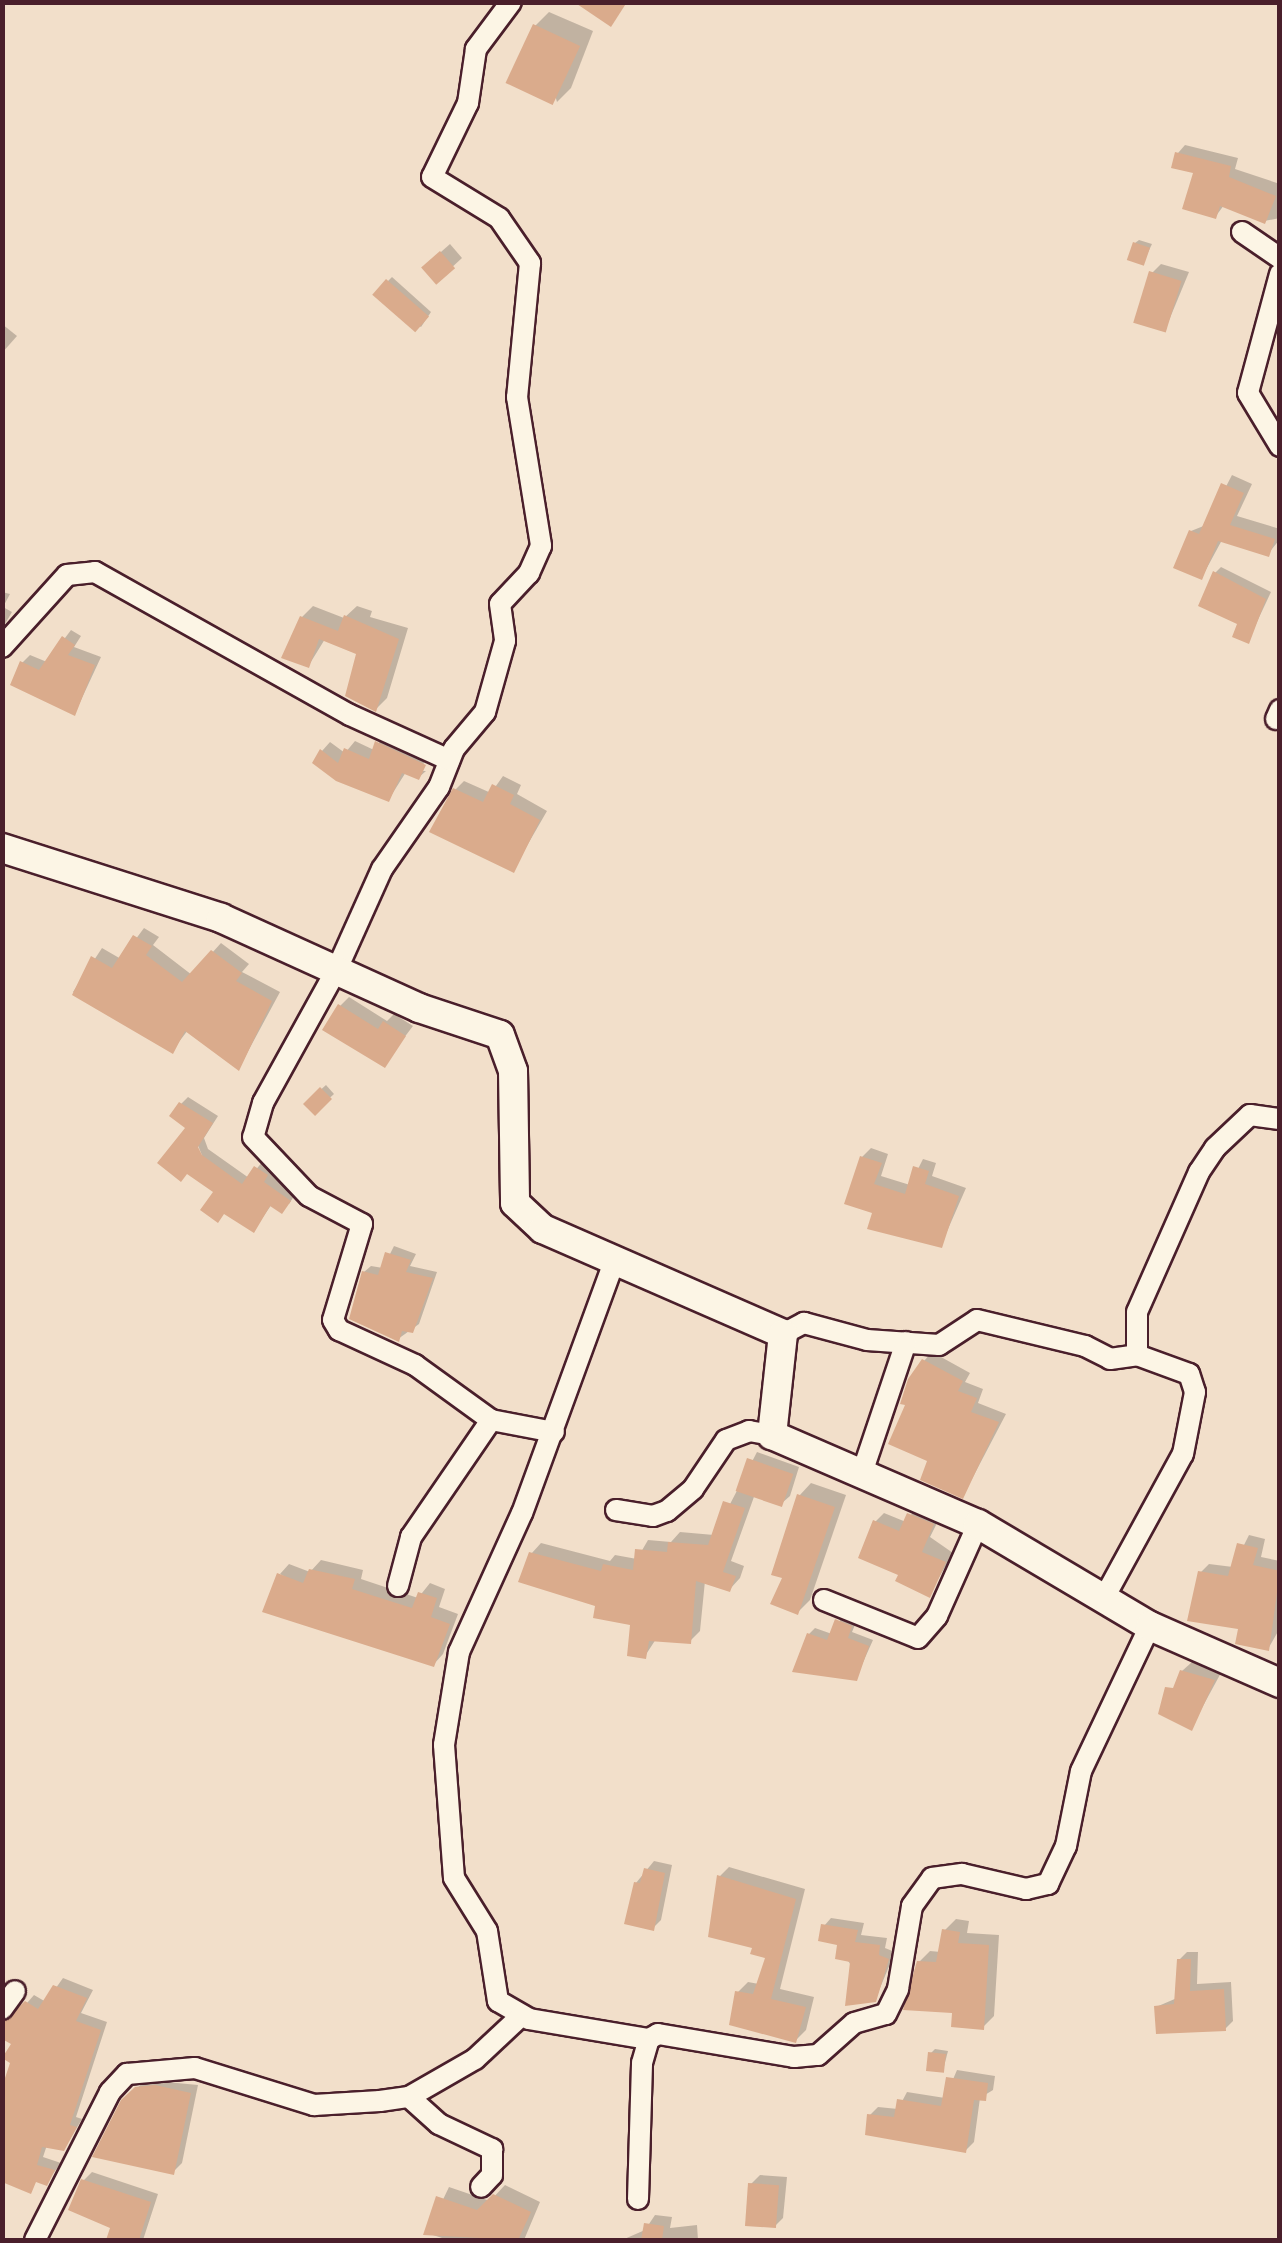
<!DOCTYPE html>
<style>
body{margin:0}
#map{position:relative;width:1282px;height:2243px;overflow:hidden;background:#f2dfca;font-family:Mynerve,sans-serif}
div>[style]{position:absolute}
.shadow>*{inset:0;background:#0003;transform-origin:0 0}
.building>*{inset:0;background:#daab8c;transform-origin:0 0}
.roads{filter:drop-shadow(2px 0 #4a1f2b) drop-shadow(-2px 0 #4a1f2b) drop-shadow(0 2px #4a1f2b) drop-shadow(0 -2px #4a1f2b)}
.street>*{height:20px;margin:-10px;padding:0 10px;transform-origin:10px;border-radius:10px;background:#fcf5e5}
.secondary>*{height:28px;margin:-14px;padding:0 14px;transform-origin:14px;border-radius:14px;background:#fcf5e5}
span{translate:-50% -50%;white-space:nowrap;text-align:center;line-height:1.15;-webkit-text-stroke:10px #fcf5e5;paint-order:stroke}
.frame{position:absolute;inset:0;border:5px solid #4a1f2b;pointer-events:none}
</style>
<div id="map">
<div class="shadow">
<i style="clip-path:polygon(549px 12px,593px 31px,571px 88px,557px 102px,535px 26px)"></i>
<i style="clip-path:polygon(1185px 145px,1238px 158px,1235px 169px,1280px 184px,1280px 218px,1264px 221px,1224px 205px,1216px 216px,1196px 171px,1178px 153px)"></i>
<i style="clip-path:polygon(1139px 240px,1152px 244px,1143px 263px,1135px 243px)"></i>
<i style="clip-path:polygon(450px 244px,462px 258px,436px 282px,433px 259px)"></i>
<i style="clip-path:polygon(1161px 264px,1189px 272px,1165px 330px,1152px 273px)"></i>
<i style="clip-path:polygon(392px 277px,431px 312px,421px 327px,375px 294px)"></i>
<i style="clip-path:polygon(2px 324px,17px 336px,2px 353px)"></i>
<i style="clip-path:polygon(1232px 475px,1252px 484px,1237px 516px,1280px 529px,1280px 539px,1268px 554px,1222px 540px,1202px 577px,1191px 531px,1206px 525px)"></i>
<i style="clip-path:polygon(1221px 567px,1271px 592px,1248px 641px,1215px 573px)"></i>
<i style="clip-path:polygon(2px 592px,10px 594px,3px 607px,12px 612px,2px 629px)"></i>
<i style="clip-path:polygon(313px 606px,344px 618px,357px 606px,372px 611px,370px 617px,408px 628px,387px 698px,376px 709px,359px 652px,325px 639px,309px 665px,302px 617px)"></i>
<i style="clip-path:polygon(71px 630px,81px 636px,74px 647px,101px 657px,75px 713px,22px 663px,30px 655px,47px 662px)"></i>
<i style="clip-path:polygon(385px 734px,427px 754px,421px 771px,426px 771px,419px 777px,406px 772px,389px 799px,337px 779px,322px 751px,330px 742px,345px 753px,355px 741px,374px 750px)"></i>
<i style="clip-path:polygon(503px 776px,521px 785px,517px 794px,547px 811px,513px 870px,455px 790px,464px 781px,491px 793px)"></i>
<i style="clip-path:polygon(144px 928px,159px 937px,153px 945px,192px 975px,221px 943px,249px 964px,242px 972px,280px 992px,239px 1068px,188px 1030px,172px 1051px,73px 992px,102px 948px,121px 959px)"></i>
<i style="clip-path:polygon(349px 997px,387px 1021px,394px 1014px,413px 1026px,384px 1064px,340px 1006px)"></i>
<i style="left:326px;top:1085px;width:12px;height:27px;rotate:48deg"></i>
<i style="clip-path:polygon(188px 1097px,218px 1116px,204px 1138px,208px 1149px,249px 1178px,263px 1161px,296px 1193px,289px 1204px,272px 1204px,254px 1230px,217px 1192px,181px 1104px)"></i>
<i style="clip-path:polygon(871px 1148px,888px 1154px,881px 1176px,910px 1185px,923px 1159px,936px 1163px,932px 1176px,966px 1188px,941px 1245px,875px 1212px,862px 1157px)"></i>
<i style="clip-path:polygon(394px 1246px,416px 1254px,410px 1266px,437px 1272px,419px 1324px,398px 1339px,364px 1272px,371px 1266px,383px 1268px)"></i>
<i style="clip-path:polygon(932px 1352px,970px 1373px,965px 1382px,983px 1389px,978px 1403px,1006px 1414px,963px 1496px,930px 1460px,924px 1361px)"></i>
<i style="clip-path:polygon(757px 1452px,799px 1467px,790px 1496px,782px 1503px,755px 1494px,731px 1561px,744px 1566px,740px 1578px,730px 1589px,705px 1581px,700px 1631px,690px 1641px,656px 1639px,645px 1656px,632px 1622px,531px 1554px,541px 1543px,610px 1561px,615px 1555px,637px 1559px,648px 1540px,671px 1542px,680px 1532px,714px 1535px)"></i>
<i style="clip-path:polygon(811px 1483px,846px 1495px,810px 1600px,798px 1612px,785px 1577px,799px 1496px)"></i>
<i style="clip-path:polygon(918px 1505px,941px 1515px,930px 1537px,953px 1553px,929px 1595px,875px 1522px,884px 1513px,906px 1522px)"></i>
<i style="clip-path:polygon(1249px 1535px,1265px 1539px,1261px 1557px,1280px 1561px,1280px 1628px,1268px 1649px,1241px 1627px,1200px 1573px,1209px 1564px,1233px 1567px)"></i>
<i style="clip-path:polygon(321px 1560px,363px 1570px,361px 1579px,418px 1598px,430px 1583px,445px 1589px,439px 1607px,458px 1614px,443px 1654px,434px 1664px,280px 1574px,289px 1564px,310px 1572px)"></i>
<i style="clip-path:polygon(843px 1615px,857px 1620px,852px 1632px,873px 1640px,856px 1678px,809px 1634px,815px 1628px,832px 1634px)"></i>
<i style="clip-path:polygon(1192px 1662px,1222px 1671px,1191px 1728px,1182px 1671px)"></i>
<i style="clip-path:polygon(654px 1861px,672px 1865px,661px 1920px,653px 1928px,636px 1883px)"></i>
<i style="clip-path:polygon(729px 1867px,805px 1889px,780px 1989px,814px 1997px,806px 2030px,796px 2040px,738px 1992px,748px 1982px,759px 1984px,769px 1957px,755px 1946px,719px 1877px)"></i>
<i style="clip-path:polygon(831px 1918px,864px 1923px,861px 1935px,887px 1938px,885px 1948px,895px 1952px,875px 2000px,824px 1926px)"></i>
<i style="clip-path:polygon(956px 1919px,969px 1921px,967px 1933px,999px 1935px,994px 2016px,983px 2027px,955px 2011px,919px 1962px,930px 1951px,941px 1952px,945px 1930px)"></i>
<i style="clip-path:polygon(1187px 1952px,1198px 1952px,1197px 1984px,1231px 1982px,1233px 2021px,1225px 2029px,1156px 2007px,1177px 1998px,1179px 1960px)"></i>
<i style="clip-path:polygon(63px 1978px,93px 1990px,81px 2013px,107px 2022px,76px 2117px,82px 2119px,64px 2149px,47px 2145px,43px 2157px,61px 2163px,46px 2183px,38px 2180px,14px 2044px,27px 2003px,34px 1995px,46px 2002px)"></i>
<i style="clip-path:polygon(935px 2049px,948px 2051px,943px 2070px,931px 2053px)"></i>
<i style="clip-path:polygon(957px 2070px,995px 2076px,993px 2090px,980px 2098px,974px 2142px,965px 2151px,870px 2115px,878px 2107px,898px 2109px,907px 2092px,945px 2098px)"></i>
<i style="clip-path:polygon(146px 2080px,198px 2085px,182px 2163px,173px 2172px,123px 2101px)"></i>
<i style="clip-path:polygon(92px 2172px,158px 2194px,143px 2240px,109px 2240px,113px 2226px,83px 2181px)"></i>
<i style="clip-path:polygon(760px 2175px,787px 2177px,783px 2218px,774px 2227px,751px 2184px)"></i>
<i style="clip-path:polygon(505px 2185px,540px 2202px,524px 2240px,448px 2240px,427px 2233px,449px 2187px,490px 2201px)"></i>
<i style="clip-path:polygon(655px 2215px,672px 2217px,670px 2228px,697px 2225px,698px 2240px,622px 2240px,645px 2230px)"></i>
</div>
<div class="building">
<i style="clip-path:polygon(574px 2px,627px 2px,611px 27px)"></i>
<i style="left:533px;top:24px;width:52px;height:65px;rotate:25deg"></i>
<i style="clip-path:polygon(1175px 152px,1231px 166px,1229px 177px,1276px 196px,1265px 224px,1220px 206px,1216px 219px,1182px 209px,1193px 173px,1171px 168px)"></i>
<i style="left:1133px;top:242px;width:18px;height:19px;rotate:19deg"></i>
<i style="left:440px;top:251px;width:23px;height:25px;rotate:49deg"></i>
<i style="left:1149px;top:271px;width:34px;height:54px;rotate:17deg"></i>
<i style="left:386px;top:279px;width:57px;height:21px;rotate:41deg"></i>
<i style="clip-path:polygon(1221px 483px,1244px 493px,1230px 525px,1275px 539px,1269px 557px,1218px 541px,1202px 580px,1173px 568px,1189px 530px,1199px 534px)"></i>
<i style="clip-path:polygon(1213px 571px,1266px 599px,1249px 644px,1232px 637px,1237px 624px,1198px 606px)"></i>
<i style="clip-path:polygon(344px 615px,399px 639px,376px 712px,345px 696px,356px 654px,319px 639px,309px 668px,281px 658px,300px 616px,338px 631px)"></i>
<i style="clip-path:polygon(62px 636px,75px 645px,68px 655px,95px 665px,75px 716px,10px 685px,20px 661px,39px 670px)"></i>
<i style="clip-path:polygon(375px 741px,426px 765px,419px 780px,402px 773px,389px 802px,336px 781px,312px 763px,320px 749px,338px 763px,344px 748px,369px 759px)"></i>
<i style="clip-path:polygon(492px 784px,514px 795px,510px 804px,540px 820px,514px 873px,429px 832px,453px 788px,483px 802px)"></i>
<i style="clip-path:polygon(133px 935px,152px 946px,146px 955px,182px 982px,211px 950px,242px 973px,236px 981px,272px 1001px,239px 1071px,185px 1031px,173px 1054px,72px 995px,91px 956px,112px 968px)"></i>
<i style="clip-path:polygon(338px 1004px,378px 1029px,383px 1021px,406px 1036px,385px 1068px,322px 1030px)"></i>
<i style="left:320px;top:1087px;width:17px;height:24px;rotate:45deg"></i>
<i style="clip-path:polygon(179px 1102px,213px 1123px,198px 1147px,202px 1155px,242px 1184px,254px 1166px,268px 1175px,264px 1182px,291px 1201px,282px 1214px,270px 1206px,254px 1233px,224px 1214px,218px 1223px,200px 1210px,213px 1192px,187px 1174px,181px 1182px,157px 1163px,185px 1128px,169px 1116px)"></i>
<i style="clip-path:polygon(860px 1156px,882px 1163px,874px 1184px,905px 1194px,913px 1166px,929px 1171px,925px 1184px,959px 1196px,942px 1248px,867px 1229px,872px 1213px,844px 1204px)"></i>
<i style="clip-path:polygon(385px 1252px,411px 1260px,406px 1272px,433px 1278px,413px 1333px,402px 1331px,399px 1342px,349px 1319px,362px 1271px,378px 1275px)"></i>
<i style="clip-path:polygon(922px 1359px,963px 1381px,958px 1391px,977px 1398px,971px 1412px,999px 1422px,963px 1499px,920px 1480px,927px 1461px,888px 1444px,905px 1405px,900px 1404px,908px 1379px)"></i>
<i style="left:747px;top:1458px;width:49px;height:35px;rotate:19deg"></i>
<i style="clip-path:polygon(797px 1494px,835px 1507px,798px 1615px,770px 1604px,782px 1578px,771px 1575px)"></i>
<i style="clip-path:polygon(723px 1501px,745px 1508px,723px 1572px,736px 1576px,730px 1592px,696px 1581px,691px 1644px,649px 1641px,646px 1659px,627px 1656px,630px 1625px,593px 1618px,595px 1606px,518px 1582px,529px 1552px,601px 1571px,603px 1564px,633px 1570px,635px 1549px,667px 1552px,668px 1542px,708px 1545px)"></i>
<i style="clip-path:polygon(907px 1513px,934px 1524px,922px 1552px,946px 1562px,930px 1598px,895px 1581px,898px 1575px,858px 1558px,873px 1520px,899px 1531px)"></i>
<i style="clip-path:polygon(1237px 1543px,1258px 1548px,1253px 1565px,1280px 1571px,1269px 1651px,1235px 1644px,1238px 1629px,1187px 1621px,1198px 1571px,1228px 1576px)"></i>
<i style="clip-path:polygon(309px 1569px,355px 1579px,352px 1589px,412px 1608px,418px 1592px,437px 1598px,431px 1617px,450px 1624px,434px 1667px,262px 1612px,277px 1573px,303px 1583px)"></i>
<i style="clip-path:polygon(835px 1619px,852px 1626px,848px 1638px,869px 1646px,857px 1681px,792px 1672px,807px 1633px,827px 1640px)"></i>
<i style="clip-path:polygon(1180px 1670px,1215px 1680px,1192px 1731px,1158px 1714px,1165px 1687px,1173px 1688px)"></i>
<i style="clip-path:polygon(644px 1868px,665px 1873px,654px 1931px,624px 1924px,634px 1882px,640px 1883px)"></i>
<i style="clip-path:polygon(717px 1875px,796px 1899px,771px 1999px,806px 2007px,796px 2043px,729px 2025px,735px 1991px,753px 1994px,765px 1958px,750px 1954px,752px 1948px,708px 1937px)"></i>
<i style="clip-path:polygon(821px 1924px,858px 1930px,855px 1942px,880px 1945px,879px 1955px,889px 1959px,876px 2002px,845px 2006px,850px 1962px,835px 1959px,837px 1945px,818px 1941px)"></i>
<i style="clip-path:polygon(942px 1929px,960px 1932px,958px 1943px,989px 1945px,984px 2030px,951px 2027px,952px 2013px,903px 2010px,917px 1961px,936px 1962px)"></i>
<i style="clip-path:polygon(1177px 1959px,1191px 1959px,1190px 1991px,1224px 1989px,1226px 2031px,1156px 2034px,1154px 2006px,1174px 2004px)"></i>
<i style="clip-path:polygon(53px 1985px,87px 1998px,76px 2021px,101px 2030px,70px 2125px,77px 2127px,64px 2151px,42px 2147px,37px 2165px,55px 2170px,47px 2186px,36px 2182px,31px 2194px,2px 2182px,2px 2087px,10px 2063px,2px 2058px,11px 2044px,2px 2039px,2px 2023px,25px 2001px,38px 2009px)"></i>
<i style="left:928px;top:2052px;width:18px;height:19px;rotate:6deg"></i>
<i style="clip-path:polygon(946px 2077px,988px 2083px,986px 2101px,974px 2100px,966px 2153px,865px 2135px,867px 2114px,894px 2117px,897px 2099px,941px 2106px)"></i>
<i style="clip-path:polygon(155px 2085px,191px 2093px,174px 2175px,92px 2157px,121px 2100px,135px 2087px)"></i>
<i style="clip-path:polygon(81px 2179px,151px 2202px,139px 2240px,106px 2240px,110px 2228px,68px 2210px)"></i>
<i style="left:748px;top:2183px;width:31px;height:43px;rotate:4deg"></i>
<i style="clip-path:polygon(493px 2194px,531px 2212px,518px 2240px,423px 2235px,436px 2196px,477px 2210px)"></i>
<i style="clip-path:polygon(644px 2223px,664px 2226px,662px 2240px,641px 2240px)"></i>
</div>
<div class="roads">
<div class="street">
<i style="left:511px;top:2px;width:59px;rotate:126.7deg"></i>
<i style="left:476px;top:49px;width:55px;rotate:98.4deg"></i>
<i style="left:468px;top:103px;width:82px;rotate:115.9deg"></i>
<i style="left:432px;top:177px;width:79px;rotate:31.5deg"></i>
<i style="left:499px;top:218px;width:55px;rotate:55.4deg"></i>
<i style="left:530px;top:263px;width:135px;rotate:95.5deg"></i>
<i style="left:517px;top:397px;width:151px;rotate:80.8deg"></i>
<i style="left:541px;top:546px;width:30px;rotate:114deg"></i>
<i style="left:529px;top:573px;width:42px;rotate:133.1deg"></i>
<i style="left:500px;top:604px;width:37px;rotate:82deg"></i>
<i style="left:505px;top:641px;width:74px;rotate:105.7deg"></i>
<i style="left:485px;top:712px;width:48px;rotate:130deg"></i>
<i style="left:454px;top:749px;width:41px;rotate:111.5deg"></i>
<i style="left:439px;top:787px;width:100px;rotate:124.8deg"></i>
<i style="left:382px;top:869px;width:107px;rotate:114.2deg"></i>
<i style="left:338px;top:967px;width:155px;rotate:118.9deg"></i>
<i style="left:263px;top:1103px;width:35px;rotate:106deg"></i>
<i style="left:253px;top:1137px;width:81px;rotate:46.5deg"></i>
<i style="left:309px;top:1196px;width:60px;rotate:27.8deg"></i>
<i style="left:362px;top:1224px;width:100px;rotate:106.8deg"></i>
<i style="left:333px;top:1320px;width:12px;rotate:59deg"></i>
<i style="left:339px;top:1330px;width:84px;rotate:24.7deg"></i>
<i style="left:415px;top:1365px;width:94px;rotate:35.9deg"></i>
<i style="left:491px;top:1420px;width:64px;rotate:10.8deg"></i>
<i style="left:1242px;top:232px;width:46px;rotate:34.4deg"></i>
<i style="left:1280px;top:274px;width:123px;rotate:105.1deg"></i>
<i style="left:1248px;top:393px;width:62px;rotate:58.9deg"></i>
<i style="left:2px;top:647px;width:97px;rotate:-47.9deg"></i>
<i style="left:67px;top:575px;width:28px;rotate:-6deg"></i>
<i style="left:95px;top:572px;width:292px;rotate:29.3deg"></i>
<i style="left:350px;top:715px;width:109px;rotate:24.4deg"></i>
<i style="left:1276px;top:719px;width:10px;rotate:-66deg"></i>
<i style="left:614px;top:1262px;width:267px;rotate:110.1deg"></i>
<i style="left:522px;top:1513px;width:153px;rotate:114.4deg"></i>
<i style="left:459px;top:1652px;width:94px;rotate:99.2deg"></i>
<i style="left:444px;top:1745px;width:133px;rotate:85.7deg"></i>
<i style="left:454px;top:1878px;width:62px;rotate:58.1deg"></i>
<i style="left:487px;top:1931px;width:71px;rotate:81.1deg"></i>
<i style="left:498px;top:2001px;width:36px;rotate:30deg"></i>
<i style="left:529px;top:2019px;width:122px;rotate:9.5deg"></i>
<i style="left:783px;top:1334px;width:24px;rotate:-28deg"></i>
<i style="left:804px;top:1323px;width:65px;rotate:15.1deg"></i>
<i style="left:867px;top:1340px;width:72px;rotate:4deg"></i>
<i style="left:939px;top:1345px;width:45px;rotate:-33.3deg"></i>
<i style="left:977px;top:1320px;width:111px;rotate:13.5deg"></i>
<i style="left:1085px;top:1346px;width:28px;rotate:27deg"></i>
<i style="left:1110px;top:1359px;width:27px;rotate:-8deg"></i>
<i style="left:863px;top:1470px;width:135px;rotate:-71.4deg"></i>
<i style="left:616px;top:1510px;width:37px;rotate:9deg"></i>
<i style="left:653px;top:1516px;width:15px;rotate:-20deg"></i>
<i style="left:667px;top:1511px;width:34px;rotate:-40deg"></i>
<i style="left:693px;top:1489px;width:59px;rotate:-56deg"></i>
<i style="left:726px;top:1440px;width:25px;rotate:-21deg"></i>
<i style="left:749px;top:1431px;width:23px;rotate:10deg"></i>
<i style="left:398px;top:1586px;width:51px;rotate:-75.1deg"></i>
<i style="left:411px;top:1537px;width:142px;rotate:-55.6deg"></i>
<i style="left:1104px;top:1598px;width:164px;rotate:-61.3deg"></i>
<i style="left:1183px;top:1454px;width:63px;rotate:-79deg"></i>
<i style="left:1195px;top:1392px;width:19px;rotate:-108deg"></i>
<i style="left:1189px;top:1374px;width:55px;rotate:-159.9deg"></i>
<i style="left:1137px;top:1355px;width:43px;rotate:-90deg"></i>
<i style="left:1137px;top:1312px;width:153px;rotate:-66.1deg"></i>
<i style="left:1199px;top:1172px;width:29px;rotate:-56deg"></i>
<i style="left:1215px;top:1148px;width:48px;rotate:-43.3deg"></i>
<i style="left:1250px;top:1115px;width:30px;rotate:8deg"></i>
<i style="left:824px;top:1600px;width:101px;rotate:22deg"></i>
<i style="left:918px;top:1638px;width:29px;rotate:-49deg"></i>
<i style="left:937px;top:1616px;width:101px;rotate:-66deg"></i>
<i style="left:2px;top:2009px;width:22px;rotate:-54deg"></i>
<i style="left:409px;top:2097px;width:40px;rotate:42deg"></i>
<i style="left:439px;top:2124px;width:59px;rotate:25.3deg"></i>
<i style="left:492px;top:2149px;width:26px;rotate:90deg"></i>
<i style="left:492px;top:2175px;width:16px;rotate:133deg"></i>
<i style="left:638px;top:2199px;width:136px;rotate:-88.3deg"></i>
<i style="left:642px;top:2063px;width:25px;rotate:-74deg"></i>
<i style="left:649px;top:2039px;width:10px;rotate:-29deg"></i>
<i style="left:658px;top:2034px;width:138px;rotate:9.6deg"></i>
<i style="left:794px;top:2057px;width:24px;rotate:-5deg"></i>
<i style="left:818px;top:2055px;width:48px;rotate:-41.6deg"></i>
<i style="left:854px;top:2023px;width:33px;rotate:-16deg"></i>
<i style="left:886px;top:2014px;width:28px;rotate:-64deg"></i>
<i style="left:898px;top:1989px;width:84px;rotate:-80.4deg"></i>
<i style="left:912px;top:1906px;width:34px;rotate:-54deg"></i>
<i style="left:932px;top:1878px;width:30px;rotate:-8deg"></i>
<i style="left:962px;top:1874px;width:66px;rotate:13.2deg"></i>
<i style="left:1026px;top:1889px;width:23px;rotate:-13deg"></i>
<i style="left:1048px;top:1884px;width:42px;rotate:-64.7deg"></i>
<i style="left:1066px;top:1846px;width:76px;rotate:-78.7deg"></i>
<i style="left:1081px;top:1771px;width:161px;rotate:-64.6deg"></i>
<i style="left:35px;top:2240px;width:166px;rotate:-63.1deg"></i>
<i style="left:110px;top:2092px;width:25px;rotate:-47deg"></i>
<i style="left:127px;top:2074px;width:68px;rotate:-5deg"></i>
<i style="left:195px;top:2068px;width:125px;rotate:17.3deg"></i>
<i style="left:314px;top:2105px;width:66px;rotate:-3.5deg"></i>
<i style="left:380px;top:2101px;width:29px;rotate:-8deg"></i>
<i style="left:409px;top:2097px;width:76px;rotate:-29.9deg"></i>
<i style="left:475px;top:2059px;width:64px;rotate:-43.1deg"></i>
</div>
<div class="secondary">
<i style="left:2px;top:848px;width:230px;rotate:17.7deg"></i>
<i style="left:221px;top:918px;width:217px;rotate:24.4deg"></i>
<i style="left:419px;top:1008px;width:85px;rotate:18.4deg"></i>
<i style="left:500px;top:1035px;width:38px;rotate:70deg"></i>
<i style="left:513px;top:1071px;width:132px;rotate:89.1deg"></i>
<i style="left:515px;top:1203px;width:38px;rotate:43deg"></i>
<i style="left:543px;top:1229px;width:262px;rotate:23.6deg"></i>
<i style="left:783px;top:1334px;width:102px;rotate:96.2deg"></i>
<i style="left:772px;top:1435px;width:224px;rotate:23.4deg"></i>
<i style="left:978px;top:1524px;width:200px;rotate:30.7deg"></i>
<i style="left:1150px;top:1626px;width:142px;rotate:23.7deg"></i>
</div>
</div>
<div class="frame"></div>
</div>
